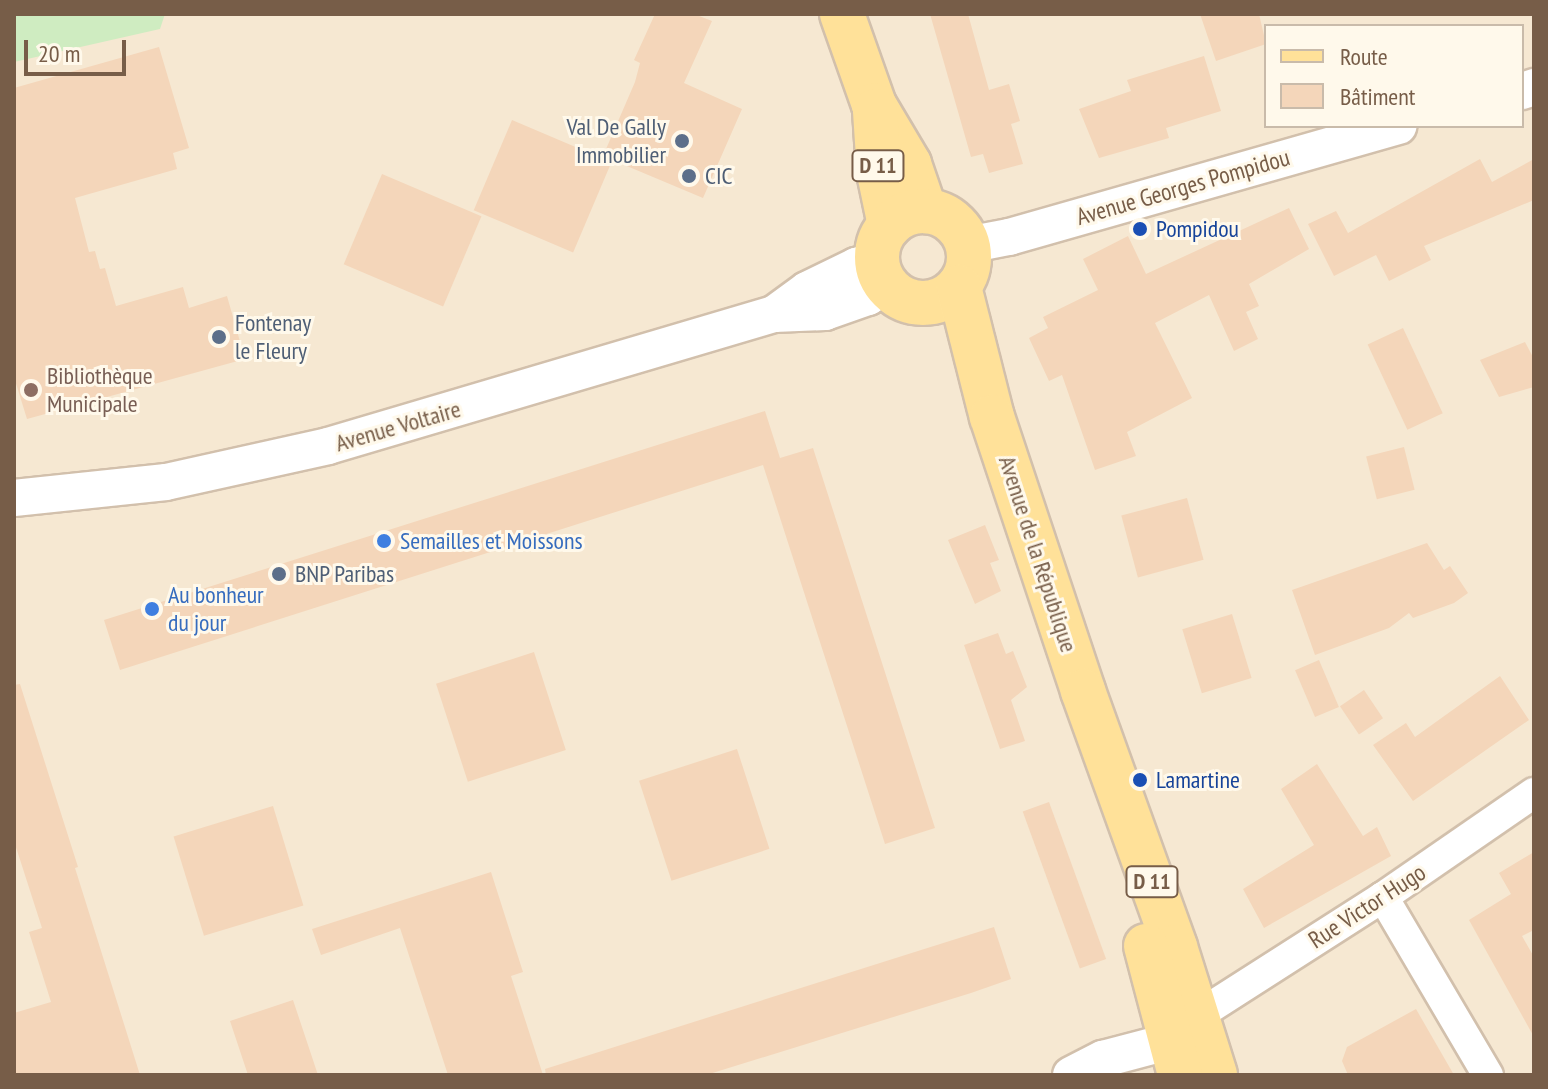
<!DOCTYPE html>
<meta charset="utf-8">
<style>
body{margin:0}
#map{position:relative;width:1548px;height:1089px;overflow:hidden;background:#fdf6e4;font-family:"PT Sans Narrow",sans-serif}
div>[style]{position:absolute}
.residential>*{inset:0;background:#f6e8d2}
.green>*{inset:0;background:#cfecc1}
.building>*{inset:0;background:#f4d6ba;transform-origin:0 0}
.roads{filter:drop-shadow(2px 0 #d2c0ac) drop-shadow(-2px 0 #d2c0ac) drop-shadow(0 2px #d2c0ac) drop-shadow(0 -2px #d2c0ac)}
.minor>*{height:30px;margin:-15px;padding:0 15px;transform-origin:15px;border-radius:15px;background:#fff}
.tertiary>*{height:36px;margin:-18px;padding:0 18px;transform-origin:18px;border-radius:18px;background:#fff}
.primary>*{height:44px;margin:-22px;padding:0 22px;transform-origin:22px;border-radius:22px;background:#ffe199}
.primary>.ring{margin:-22px;padding:0;box-sizing:content-box;background:none;border:44px solid #ffe199;border-radius:50%}
.dots>*{width:22px;height:22px;translate:-50% -50%;box-sizing:border-box;border:4px solid #fff9eb;border-radius:50%}
span{translate:-50% -50%;white-space:nowrap;text-align:center;line-height:1.15;-webkit-text-stroke:6px #fff9eb;paint-order:stroke}
.shield-label span{padding:2px 6px;background:#fff9eb;border:2px solid;border-radius:6px;-webkit-text-stroke-width:0}
.shield-label{font-size:22px;color:#775d48;font-weight:700}
.service-label{font-size:24px;color:#4e5e75}
.right{translate:-100% -50%;text-align:right}
.left{translate:0 -50%;text-align:left}
.street-label{font-size:24px;color:#775d48}
.transit-label{font-size:24px;color:#164399}
.education-label{font-size:24px;color:#785e54}
.shop-label{font-size:24px;color:#366cbe}
.frame{position:absolute;inset:0;border:16px solid #775d48;pointer-events:none}
.legend{position:absolute;left:1264px;top:24px;width:260px;height:104px;box-sizing:border-box;background:#fff9eb;border:2px solid #c9bbaa;margin:0;padding:10px 14px;list-style:none;font-size:24px;color:#775d48}
.legend li{display:flex;align-items:center;gap:16px;height:40px}
.legend b{width:40px;border:2px solid #c9bbaa}
.scale{position:absolute;left:24px;top:40px;width:102px;height:36px;box-sizing:border-box;border:4px solid #775d48;border-top:0;padding-left:10px;font-size:24px;line-height:28px;white-space:nowrap;color:#775d48;-webkit-text-stroke:6px #fff9eb;paint-order:stroke}
</style>
<div id="map">
<div class="residential">
<i style="clip-path:polygon(evenodd,14px 14px,1534px 14px,1534px 1075px,14px 1075px,14px 14px,1266px 26px,1522px 26px,1522px 126px,1266px 126px,1266px 26px)"></i>
</div>
<div class="green">
<i style="clip-path:polygon(14px 14px,165px 14px,160px 29px,14px 62px)"></i>
</div>
<div class="building">
<i style="clip-path:polygon(655px 14px,694px 14px,712px 21px,684px 83px,742px 109px,703px 198px,603px 156px,635px 82px,640px 63px,634px 60px)"></i>
<i style="clip-path:polygon(930px 14px,968px 14px,989px 90px,1009px 84px,1020px 121px,1011px 124px,1023px 164px,989px 173px,983px 154px,971px 157px)"></i>
<i style="clip-path:polygon(1200px 14px,1259px 14px,1266px 44px,1216px 61px)"></i>
<i style="clip-path:polygon(159px 47px,189px 148px,173px 153px,177px 169px,75px 198px,89px 252px,95px 251px,100px 269px,105px 268px,116px 306px,183px 287px,189px 308px,227px 296px,245px 359px,27px 419px,14px 377px,14px 88px)"></i>
<i style="clip-path:polygon(1204px 56px,1221px 111px,1166px 128px,1169px 138px,1099px 158px,1079px 109px,1131px 91px,1127px 80px)"></i>
<i style="left:512px;top:120px;width:108px;height:98px;rotate:23deg"></i>
<i style="clip-path:polygon(1480px 159px,1492px 182px,1534px 159px,1534px 200px,1424px 246px,1431px 260px,1389px 281px,1376px 255px,1334px 276px,1308px 224px,1336px 211px,1348px 233px)"></i>
<i style="left:382px;top:174px;width:108px;height:98px;rotate:23deg"></i>
<i style="clip-path:polygon(1289px 208px,1309px 249px,1249px 284px,1259px 306px,1246px 312px,1258px 339px,1234px 351px,1209px 295px,1155px 323px,1192px 398px,1127px 432px,1136px 456px,1095px 470px,1062px 375px,1049px 381px,1029px 338px,1048px 328px,1043px 317px,1098px 290px,1083px 259px,1128px 236px,1146px 274px)"></i>
<i style="left:1403px;top:328px;width:94px;height:39px;rotate:65deg"></i>
<i style="clip-path:polygon(1525px 342px,1534px 359px,1534px 387px,1499px 397px,1480px 360px)"></i>
<i style="clip-path:polygon(765px 411px,780px 458px,813px 448px,935px 828px,885px 844px,763px 465px,120px 670px,104px 620px)"></i>
<i style="left:1404px;top:447px;width:44px;height:39px;rotate:76deg"></i>
<i style="left:1187px;top:498px;width:64px;height:68px;rotate:75deg"></i>
<i style="clip-path:polygon(985px 525px,999px 560px,990px 563px,1001px 591px,975px 604px,948px 540px)"></i>
<i style="clip-path:polygon(1427px 543px,1444px 570px,1450px 566px,1468px 593px,1454px 603px,1413px 618px,1409px 613px,1389px 628px,1315px 655px,1292px 590px)"></i>
<i style="left:1232px;top:614px;width:67px;height:52px;rotate:73deg"></i>
<i style="clip-path:polygon(998px 633px,1006px 654px,1013px 651px,1027px 687px,1011px 700px,1025px 741px,1000px 749px,964px 645px)"></i>
<i style="left:534px;top:652px;width:103px;height:103px;rotate:72deg"></i>
<i style="left:1319px;top:660px;width:51px;height:26px;rotate:67deg"></i>
<i style="clip-path:polygon(1500px 676px,1529px 720px,1413px 801px,1373px 745px,1406px 723px,1415px 737px)"></i>
<i style="clip-path:polygon(20px 684px,78px 867px,75px 868px,140px 1075px,14px 1075px,14px 1013px,51px 1002px,29px 932px,42px 928px,14px 841px,14px 685px)"></i>
<i style="left:1364px;top:690px;width:34px;height:29px;rotate:56deg"></i>
<i style="left:737px;top:749px;width:105px;height:103px;rotate:72deg"></i>
<i style="clip-path:polygon(1317px 764px,1363px 836px,1377px 827px,1391px 856px,1264px 928px,1243px 889px,1314px 845px,1281px 789px)"></i>
<i style="left:1049px;top:802px;width:167px;height:28px;rotate:70deg"></i>
<i style="left:273px;top:806px;width:104px;height:104px;rotate:73deg"></i>
<i style="clip-path:polygon(1534px 852px,1534px 934px,1532px 931px,1522px 936px,1534px 957px,1534px 1037px,1469px 920px,1511px 894px,1499px 873px)"></i>
<i style="clip-path:polygon(491px 872px,523px 972px,511px 976px,543px 1075px,448px 1075px,400px 928px,321px 955px,312px 929px)"></i>
<i style="clip-path:polygon(994px 927px,1011px 979px,971px 993px,706px 1075px,546px 1075px,545px 1069px)"></i>
<i style="clip-path:polygon(293px 1000px,318px 1075px,248px 1075px,230px 1021px)"></i>
<i style="clip-path:polygon(1416px 1009px,1454px 1075px,1348px 1075px,1342px 1061px,1347px 1047px)"></i>
</div>
<div class="roads">
<div class="minor">
<i style="left:1383px;top:897px;width:207px;rotate:59.5deg"></i>
<i style="left:1197px;top:1016px;width:221px;rotate:-32.6deg"></i>
<i style="left:1383px;top:897px;width:183px;rotate:-34.6deg"></i>
</div>
<div class="tertiary">
<i style="left:1522px;top:91px;width:13px;rotate:-18deg"></i>
<i style="left:967px;top:245px;width:43px;rotate:-10.8deg"></i>
<i style="left:1009px;top:237px;width:405px;rotate:-15.9deg"></i>
<i style="left:774px;top:314px;width:41px;rotate:-36deg"></i>
<i style="left:807px;top:290px;width:55px;rotate:-26.1deg"></i>
<i style="left:856px;top:266px;width:22px;rotate:-16deg"></i>
<i style="left:14px;top:498px;width:153px;rotate:-6deg"></i>
<i style="left:166px;top:482px;width:166px;rotate:-12.5deg"></i>
<i style="left:328px;top:446px;width:465px;rotate:-16.5deg"></i>
<i style="left:774px;top:314px;width:51px;rotate:-2.2deg"></i>
<i style="left:825px;top:312px;width:46px;rotate:-19.2deg"></i>
<i style="left:868px;top:297px;width:22px;rotate:-34deg"></i>
<i style="left:1071px;top:1075px;width:36px;rotate:-27deg"></i>
<i style="left:1103px;top:1059px;width:70px;rotate:-14.8deg"></i>
</div>
<div class="primary">
<i style="left:842px;top:14px;width:96px;rotate:70.6deg"></i>
<i style="left:874px;top:105px;width:69px;rotate:59.3deg"></i>
<i style="left:909px;top:164px;width:50px;rotate:71.2deg"></i>
<i style="left:875px;top:111px;width:62px;rotate:86.3deg"></i>
<i style="left:879px;top:173px;width:53px;rotate:78.1deg"></i>
<i class="ring" style="left:877px;top:211px;width:48px;height:48px"></i>
<i style="left:959px;top:287px;width:134px;rotate:75.8deg"></i>
<i style="left:992px;top:417px;width:289px;rotate:71.6deg"></i>
<i style="left:1083px;top:691px;width:272px;rotate:70.2deg"></i>
<i style="left:1175px;top:947px;width:134px;rotate:72.6deg"></i>
<i style="left:1146px;top:946px;width:133px;rotate:75.2deg"></i>
</div>
</div>
<div class="dots">
<i style="left:682px;top:141px;background:#5c6f8a"></i>
<i style="left:689px;top:176px;background:#5c6f8a"></i>
<i style="left:1140px;top:229px;background:#1a4fb4"></i>
<i style="left:219px;top:337px;background:#5c6f8a"></i>
<i style="left:31px;top:390px;background:#8d6e63"></i>
<i style="left:384px;top:541px;background:#3f7fe0"></i>
<i style="left:279px;top:574px;background:#5c6f8a"></i>
<i style="left:152px;top:609px;background:#3f7fe0"></i>
<i style="left:1140px;top:780px;background:#1a4fb4"></i>
</div>
<div class="shield-label">
<span style="left:878px;top:166px">D 11</span>
<span style="left:1152px;top:882px">D 11</span>
</div>
<div class="service-label">
<span class="right" style="left:666px;top:141px">Val De Gally<br>Immobilier</span>
<span class="left" style="left:705px;top:176px">CIC</span>
<span class="left" style="left:235px;top:337px">Fontenay<br>le Fleury</span>
<span class="left" style="left:295px;top:574px">BNP Paribas</span>
</div>
<div class="street-label">
<span style="left:1183px;top:187px;rotate:-16deg">Avenue Georges Pompidou</span>
<span style="left:398px;top:426px;rotate:-16deg">Avenue Voltaire</span>
<span style="left:1038px;top:554px;rotate:72deg">Avenue de la République</span>
<span style="left:1367px;top:906px;rotate:-33deg">Rue Victor Hugo</span>
</div>
<div class="transit-label">
<span class="left" style="left:1156px;top:229px">Pompidou</span>
<span class="left" style="left:1156px;top:780px">Lamartine</span>
</div>
<div class="education-label">
<span class="left" style="left:47px;top:390px">Bibliothèque<br>Municipale</span>
</div>
<div class="shop-label">
<span class="left" style="left:400px;top:541px">Semailles et Moissons</span>
<span class="left" style="left:168px;top:609px">Au bonheur<br>du jour</span>
</div>
<div class="frame"></div>
<ul class="legend">
<li><b style="height:10px;background:#ffe199"></b>Route</li>
<li><b style="height:22px;background:#f4d6ba"></b>Bâtiment</li>
</ul>
<div class="scale">20 m</div>
</div>
